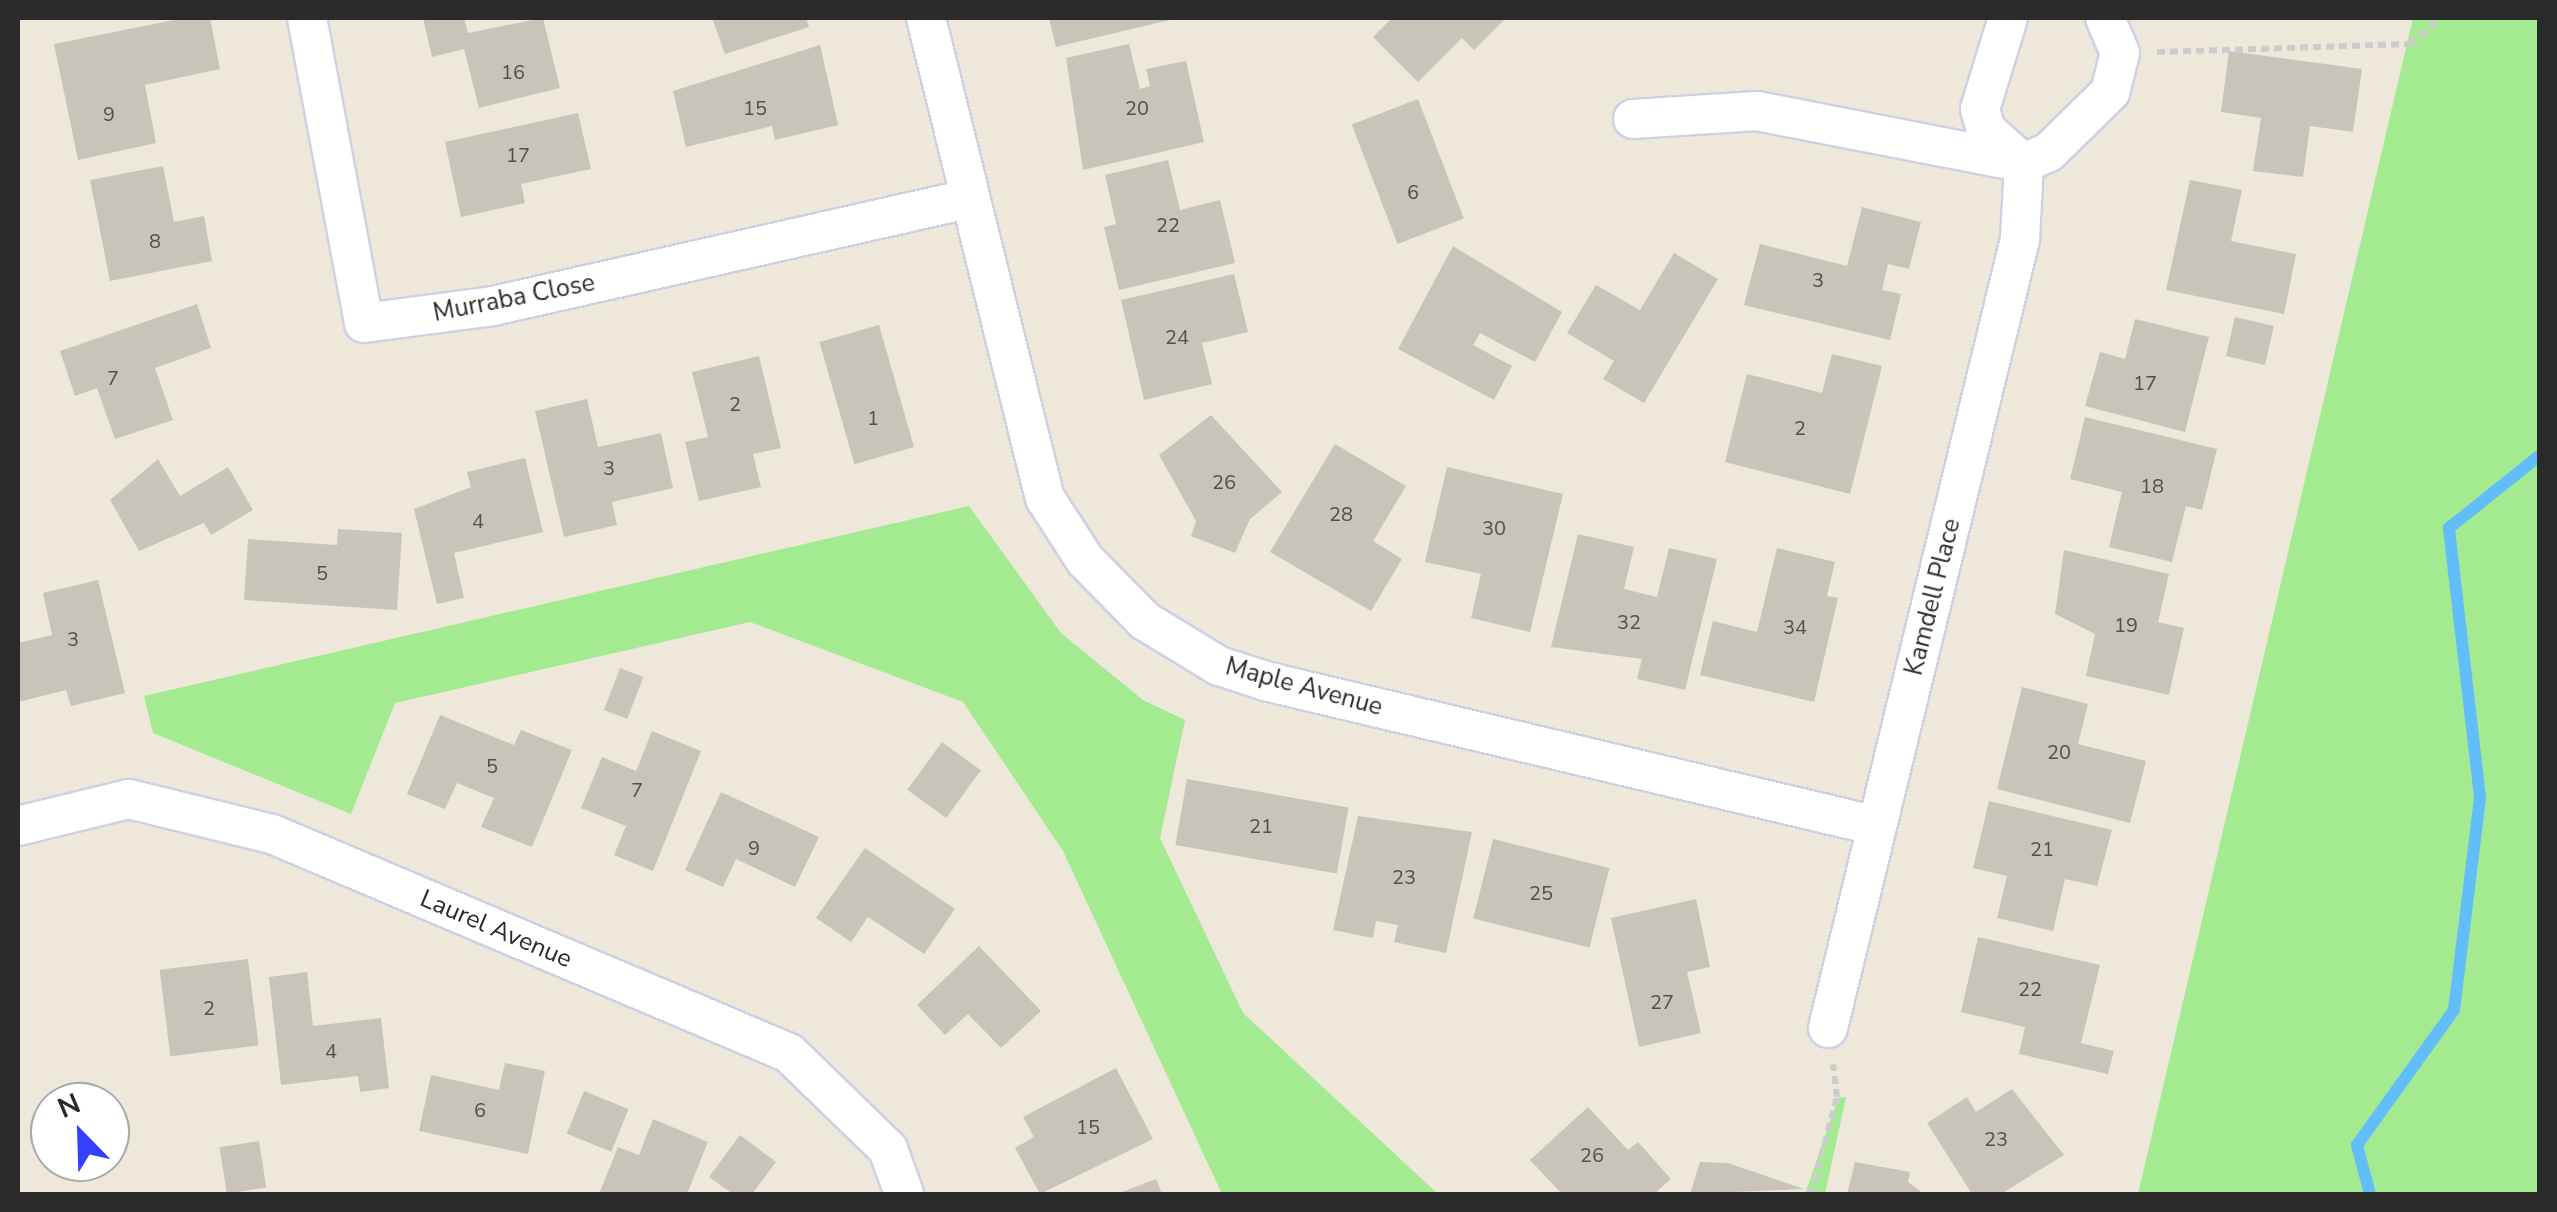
<!DOCTYPE html>
<style>
body{margin:0}
#map{position:relative;width:2557px;height:1212px;overflow:hidden;background:#ede8da;font-family:"Nunito Sans",sans-serif}
div>[style]{position:absolute}
.green>*{inset:0;background:#a3ea90}
.stream>*{height:12px;margin:-6px;padding:0 6px;transform-origin:6px;border-radius:6px;background:#62befb}
.building>*{inset:0;background:#c9c4ba;transform-origin:0 0}
.path>*{height:6px;margin-top:-3px;transform-origin:0;background:repeating-linear-gradient(90deg,#ccc 0 8px,transparent 0 13px)}
.roads{filter:drop-shadow(2px 0 #cfd0e4) drop-shadow(-2px 0 #cfd0e4) drop-shadow(0 2px #cfd0e4) drop-shadow(0 -2px #cfd0e4)}
.minor>*{height:38px;margin:-19px;padding:0 19px;transform-origin:19px;border-radius:19px;background:#fff}
span{translate:-50% -50%;white-space:nowrap;text-align:center;line-height:1.15;-webkit-text-stroke:8px #fff;paint-order:stroke}
.number-label{font-size:20px;color:#52504e}
.number-label span{-webkit-text-stroke-width:0}
.street-label{font-size:25px;color:#2a2a2a}
.frame{position:absolute;inset:0;border:20px solid #2a2a2a;pointer-events:none}
.north{position:absolute;left:30px;top:1082px;width:100px;height:100px;box-sizing:border-box;background:#fff;border:2px solid #aaa;border-radius:50%;rotate:337deg;font-size:28px;font-weight:700;line-height:40px;text-align:center;color:#2a2a2a}
.north::after{content:'';display:block;margin:auto;width:35px;height:45px;background:#3540ff;clip-path:polygon(50% 0,100% 100%,50% 72%,0 100%)}
</style>
<div id="map">
<div class="green">
<i style="clip-path:polygon(2413px 18px,2539px 18px,2539px 1194px,2138px 1194px)"></i>
<i style="clip-path:polygon(969px 506px,1061px 633px,1143px 700px,1185px 720px,1160px 838px,1243px 1013px,1438px 1194px,1222px 1194px,1063px 851px,963px 702px,750px 622px,395px 703px,351px 814px,153px 733px,144px 696px)"></i>
<i style="clip-path:polygon(1846px 1097px,1825px 1194px,1805px 1194px,1838px 1098px)"></i>
</div>
<div class="stream">
<i style="left:2370px;top:1194px;width:51px;rotate:-104.9deg"></i>
<i style="left:2357px;top:1145px;width:166px;rotate:-54.3deg"></i>
<i style="left:2454px;top:1010px;width:215px;rotate:-83deg"></i>
<i style="left:2480px;top:797px;width:271px;rotate:-96.6deg"></i>
<i style="left:2449px;top:528px;width:117px;rotate:-38.7deg"></i>
</div>
<div class="building">
<i style="clip-path:polygon(184px 18px,210px 18px,220px 69px,145px 85px,156px 143px,78px 160px,54px 44px)"></i>
<i style="clip-path:polygon(423px 18px,464px 18px,468px 33px,543px 18px,560px 88px,479px 108px,464px 49px,432px 57px)"></i>
<i style="clip-path:polygon(712px 18px,806px 18px,809px 27px,725px 54px)"></i>
<i style="clip-path:polygon(1049px 18px,1174px 18px,1174px 19px,1056px 47px)"></i>
<i style="clip-path:polygon(1392px 18px,1506px 18px,1474px 50px,1462px 38px,1418px 82px,1373px 37px)"></i>
<i style="clip-path:polygon(1129px 44px,1140px 89px,1150px 86px,1146px 69px,1186px 61px,1204px 142px,1083px 170px,1066px 58px)"></i>
<i style="clip-path:polygon(820px 45px,838px 125px,775px 140px,772px 126px,686px 147px,673px 91px)"></i>
<i style="clip-path:polygon(2229px 51px,2362px 69px,2353px 132px,2310px 126px,2303px 177px,2253px 171px,2261px 118px,2221px 112px)"></i>
<i style="left:1418px;top:99px;width:128px;height:71px;rotate:69deg"></i>
<i style="clip-path:polygon(578px 113px,591px 169px,521px 184px,525px 203px,461px 217px,445px 142px)"></i>
<i style="clip-path:polygon(1168px 160px,1180px 210px,1220px 200px,1235px 263px,1119px 290px,1104px 227px,1116px 224px,1105px 175px)"></i>
<i style="clip-path:polygon(163px 166px,174px 222px,204px 216px,212px 261px,110px 281px,90px 180px)"></i>
<i style="clip-path:polygon(2190px 180px,2242px 190px,2231px 241px,2296px 254px,2284px 314px,2166px 290px)"></i>
<i style="clip-path:polygon(1862px 207px,1921px 222px,1909px 269px,1888px 264px,1882px 290px,1901px 294px,1890px 340px,1744px 305px,1760px 244px,1847px 266px)"></i>
<i style="clip-path:polygon(1453px 246px,1562px 312px,1535px 362px,1480px 333px,1473px 345px,1512px 366px,1494px 400px,1398px 349px)"></i>
<i style="clip-path:polygon(1674px 253px,1718px 279px,1644px 403px,1603px 379px,1614px 361px,1567px 333px,1596px 285px,1640px 310px)"></i>
<i style="clip-path:polygon(1234px 274px,1248px 332px,1202px 343px,1212px 384px,1144px 400px,1121px 300px)"></i>
<i style="clip-path:polygon(197px 304px,211px 348px,155px 368px,173px 420px,115px 439px,97px 388px,75px 396px,60px 351px)"></i>
<i style="left:2235px;top:317px;width:40px;height:40px;rotate:13deg"></i>
<i style="clip-path:polygon(2135px 319px,2209px 337px,2185px 432px,2085px 406px,2100px 352px,2125px 359px)"></i>
<i style="left:879px;top:325px;width:127px;height:62px;rotate:74deg"></i>
<i style="clip-path:polygon(1832px 354px,1882px 366px,1850px 494px,1725px 462px,1747px 374px,1822px 393px)"></i>
<i style="clip-path:polygon(759px 356px,781px 448px,753px 454px,761px 487px,699px 501px,685px 442px,708px 437px,692px 372px)"></i>
<i style="clip-path:polygon(587px 399px,598px 447px,661px 433px,673px 488px,612px 502px,617px 525px,564px 537px,535px 411px)"></i>
<i style="clip-path:polygon(1211px 415px,1282px 492px,1250px 519px,1235px 553px,1191px 536px,1196px 521px,1159px 455px)"></i>
<i style="clip-path:polygon(2085px 417px,2217px 449px,2202px 510px,2186px 506px,2172px 562px,2109px 547px,2122px 492px,2070px 479px)"></i>
<i style="clip-path:polygon(1335px 444px,1406px 486px,1373px 541px,1402px 559px,1371px 611px,1270px 552px)"></i>
<i style="clip-path:polygon(525px 458px,543px 532px,454px 553px,464px 598px,437px 604px,414px 509px,471px 487px,467px 472px)"></i>
<i style="clip-path:polygon(158px 459px,180px 496px,228px 467px,253px 510px,211px 535px,204px 523px,139px 551px,110px 500px)"></i>
<i style="clip-path:polygon(1447px 467px,1563px 494px,1530px 632px,1471px 618px,1481px 574px,1425px 562px)"></i>
<i style="clip-path:polygon(338px 529px,402px 533px,397px 610px,244px 600px,248px 539px,337px 545px)"></i>
<i style="clip-path:polygon(1578px 534px,1634px 547px,1624px 589px,1657px 597px,1669px 548px,1717px 559px,1685px 690px,1637px 679px,1642px 659px,1551px 647px)"></i>
<i style="clip-path:polygon(1777px 548px,1835px 562px,1827px 596px,1838px 598px,1814px 702px,1700px 675px,1713px 621px,1757px 632px)"></i>
<i style="clip-path:polygon(2064px 550px,2169px 574px,2158px 622px,2184px 628px,2169px 695px,2086px 676px,2095px 634px,2055px 614px)"></i>
<i style="clip-path:polygon(98px 580px,125px 693px,71px 706px,66px 690px,18px 702px,18px 643px,52px 635px,43px 593px)"></i>
<i style="left:620px;top:668px;width:25px;height:45px;rotate:21deg"></i>
<i style="clip-path:polygon(2022px 687px,2088px 704px,2078px 744px,2146px 761px,2130px 823px,1997px 789px)"></i>
<i style="clip-path:polygon(440px 715px,514px 745px,521px 730px,572px 750px,532px 847px,481px 827px,494px 798px,457px 783px,445px 809px,407px 794px)"></i>
<i style="clip-path:polygon(652px 731px,701px 751px,653px 871px,614px 855px,626px 826px,581px 808px,602px 757px,636px 771px)"></i>
<i style="left:942px;top:742px;width:48px;height:59px;rotate:36deg"></i>
<i style="left:1187px;top:779px;width:164px;height:67px;rotate:10deg"></i>
<i style="clip-path:polygon(721px 792px,819px 837px,795px 887px,736px 859px,723px 887px,685px 870px)"></i>
<i style="clip-path:polygon(1989px 801px,2112px 830px,2097px 886px,2065px 879px,2053px 931px,1997px 918px,2007px 876px,1973px 868px)"></i>
<i style="clip-path:polygon(1358px 816px,1472px 832px,1446px 953px,1394px 942px,1398px 925px,1376px 921px,1373px 938px,1333px 930px)"></i>
<i style="left:1493px;top:839px;width:120px;height:82px;rotate:14deg"></i>
<i style="clip-path:polygon(865px 848px,955px 909px,924px 954px,868px 917px,851px 942px,816px 918px)"></i>
<i style="clip-path:polygon(1696px 899px,1710px 967px,1687px 972px,1701px 1033px,1639px 1047px,1611px 918px)"></i>
<i style="clip-path:polygon(1978px 937px,2100px 965px,2081px 1043px,2114px 1051px,2108px 1074px,2019px 1054px,2025px 1027px,1961px 1012px)"></i>
<i style="clip-path:polygon(979px 946px,1041px 1011px,1001px 1048px,968px 1014px,945px 1035px,917px 1005px)"></i>
<i style="left:248px;top:959px;width:87px;height:89px;rotate:83deg"></i>
<i style="clip-path:polygon(307px 972px,313px 1026px,381px 1018px,389px 1088px,360px 1092px,358px 1076px,281px 1085px,269px 977px)"></i>
<i style="clip-path:polygon(505px 1063px,545px 1071px,528px 1154px,419px 1131px,431px 1075px,499px 1090px)"></i>
<i style="clip-path:polygon(1116px 1068px,1153px 1139px,1040px 1194px,1015px 1148px,1034px 1137px,1023px 1117px)"></i>
<i style="clip-path:polygon(2012px 1089px,2064px 1155px,2001px 1194px,1972px 1194px,1927px 1123px,1967px 1097px,1976px 1112px)"></i>
<i style="left:584px;top:1091px;width:48px;height:46px;rotate:22deg"></i>
<i style="clip-path:polygon(1588px 1107px,1628px 1150px,1638px 1142px,1671px 1179px,1654px 1194px,1562px 1194px,1530px 1160px)"></i>
<i style="clip-path:polygon(653px 1119px,708px 1142px,687px 1194px,599px 1194px,618px 1147px,639px 1155px)"></i>
<i style="clip-path:polygon(740px 1135px,776px 1162px,752px 1194px,733px 1194px,709px 1177px)"></i>
<i style="left:259px;top:1141px;width:47px;height:40px;rotate:81deg"></i>
<i style="clip-path:polygon(1700px 1162px,1728px 1163px,1804px 1189px,1690px 1194px)"></i>
<i style="clip-path:polygon(1855px 1162px,1910px 1172px,1908px 1182px,1924px 1194px,1847px 1194px)"></i>
<i style="clip-path:polygon(1156px 1179px,1162px 1194px,1117px 1194px)"></i>
</div>
<div class="path">
<i style="left:2157px;top:52px;width:253px;rotate:-1.8deg"></i>
<i style="left:2410px;top:44px;width:40px;rotate:-40deg"></i>
<i style="left:1811px;top:1194px;width:100px;rotate:-75deg"></i>
<i style="left:1837px;top:1097px;width:33px;rotate:-97deg"></i>
</div>
<div class="roads">
<div class="minor">
<i style="left:307px;top:18px;width:310px;rotate:79.4deg"></i>
<i style="left:364px;top:323px;width:130px;rotate:-7.5deg"></i>
<i style="left:493px;top:306px;width:486px;rotate:-12.7deg"></i>
<i style="left:926px;top:18px;width:495px;rotate:76.1deg"></i>
<i style="left:1045px;top:498px;width:74px;rotate:57.2deg"></i>
<i style="left:1085px;top:560px;width:86px;rotate:45.5deg"></i>
<i style="left:1145px;top:621px;width:87px;rotate:31.3deg"></i>
<i style="left:1219px;top:666px;width:52px;rotate:17.7deg"></i>
<i style="left:1269px;top:682px;width:625px;rotate:13.32deg"></i>
<i style="left:2008px;top:18px;width:95px;rotate:107.1deg"></i>
<i style="left:1980px;top:109px;width:22px;rotate:74deg"></i>
<i style="left:1986px;top:130px;width:48px;rotate:41.6deg"></i>
<i style="left:1633px;top:119px;width:124px;rotate:-3.7deg"></i>
<i style="left:1757px;top:111px;width:272px;rotate:11deg"></i>
<i style="left:2024px;top:163px;width:27px;rotate:-24deg"></i>
<i style="left:2049px;top:152px;width:86px;rotate:-44.5deg"></i>
<i style="left:2110px;top:92px;width:40px;rotate:-75.6deg"></i>
<i style="left:2120px;top:53px;width:38px;rotate:-113deg"></i>
<i style="left:18px;top:826px;width:114px;rotate:-13.7deg"></i>
<i style="left:129px;top:799px;width:147px;rotate:13.8deg"></i>
<i style="left:272px;top:834px;width:561px;rotate:22.96deg"></i>
<i style="left:789px;top:1053px;width:138px;rotate:44.1deg"></i>
<i style="left:888px;top:1149px;width:48px;rotate:70.4deg"></i>
<i style="left:1828px;top:1028px;width:812px;rotate:-76.32deg"></i>
<i style="left:2020px;top:239px;width:76px;rotate:-87deg"></i>
</div>
</div>
<div class="number-label">
<span style="left:513px;top:72px">16</span>
<span style="left:755px;top:108px">15</span>
<span style="left:1137px;top:108px">20</span>
<span style="left:109px;top:114px">9</span>
<span style="left:518px;top:155px">17</span>
<span style="left:1413px;top:192px">6</span>
<span style="left:1168px;top:225px">22</span>
<span style="left:155px;top:241px">8</span>
<span style="left:1818px;top:280px">3</span>
<span style="left:1177px;top:337px">24</span>
<span style="left:113px;top:378px">7</span>
<span style="left:2145px;top:383px">17</span>
<span style="left:735px;top:404px">2</span>
<span style="left:873px;top:418px">1</span>
<span style="left:1800px;top:428px">2</span>
<span style="left:609px;top:468px">3</span>
<span style="left:1224px;top:482px">26</span>
<span style="left:2152px;top:486px">18</span>
<span style="left:1341px;top:514px">28</span>
<span style="left:478px;top:521px">4</span>
<span style="left:1494px;top:528px">30</span>
<span style="left:322px;top:573px">5</span>
<span style="left:1629px;top:622px">32</span>
<span style="left:2126px;top:625px">19</span>
<span style="left:1795px;top:627px">34</span>
<span style="left:73px;top:639px">3</span>
<span style="left:2059px;top:752px">20</span>
<span style="left:492px;top:766px">5</span>
<span style="left:637px;top:790px">7</span>
<span style="left:1261px;top:826px">21</span>
<span style="left:754px;top:848px">9</span>
<span style="left:2042px;top:849px">21</span>
<span style="left:1404px;top:877px">23</span>
<span style="left:1541px;top:893px">25</span>
<span style="left:2030px;top:989px">22</span>
<span style="left:1662px;top:1002px">27</span>
<span style="left:209px;top:1008px">2</span>
<span style="left:331px;top:1051px">4</span>
<span style="left:480px;top:1110px">6</span>
<span style="left:1088px;top:1127px">15</span>
<span style="left:1996px;top:1139px">23</span>
<span style="left:1592px;top:1155px">26</span>
</div>
<div class="street-label">
<span style="left:514px;top:298px;rotate:-11deg">Murraba Close</span>
<span style="left:1933px;top:597px;rotate:-76deg">Kamdell Place</span>
<span style="left:1304px;top:687px;rotate:15deg">Maple Avenue</span>
<span style="left:496px;top:929px;rotate:23deg">Laurel Avenue</span>
</div>
<div class="frame"></div>
<div class="north">N</div>
</div>
